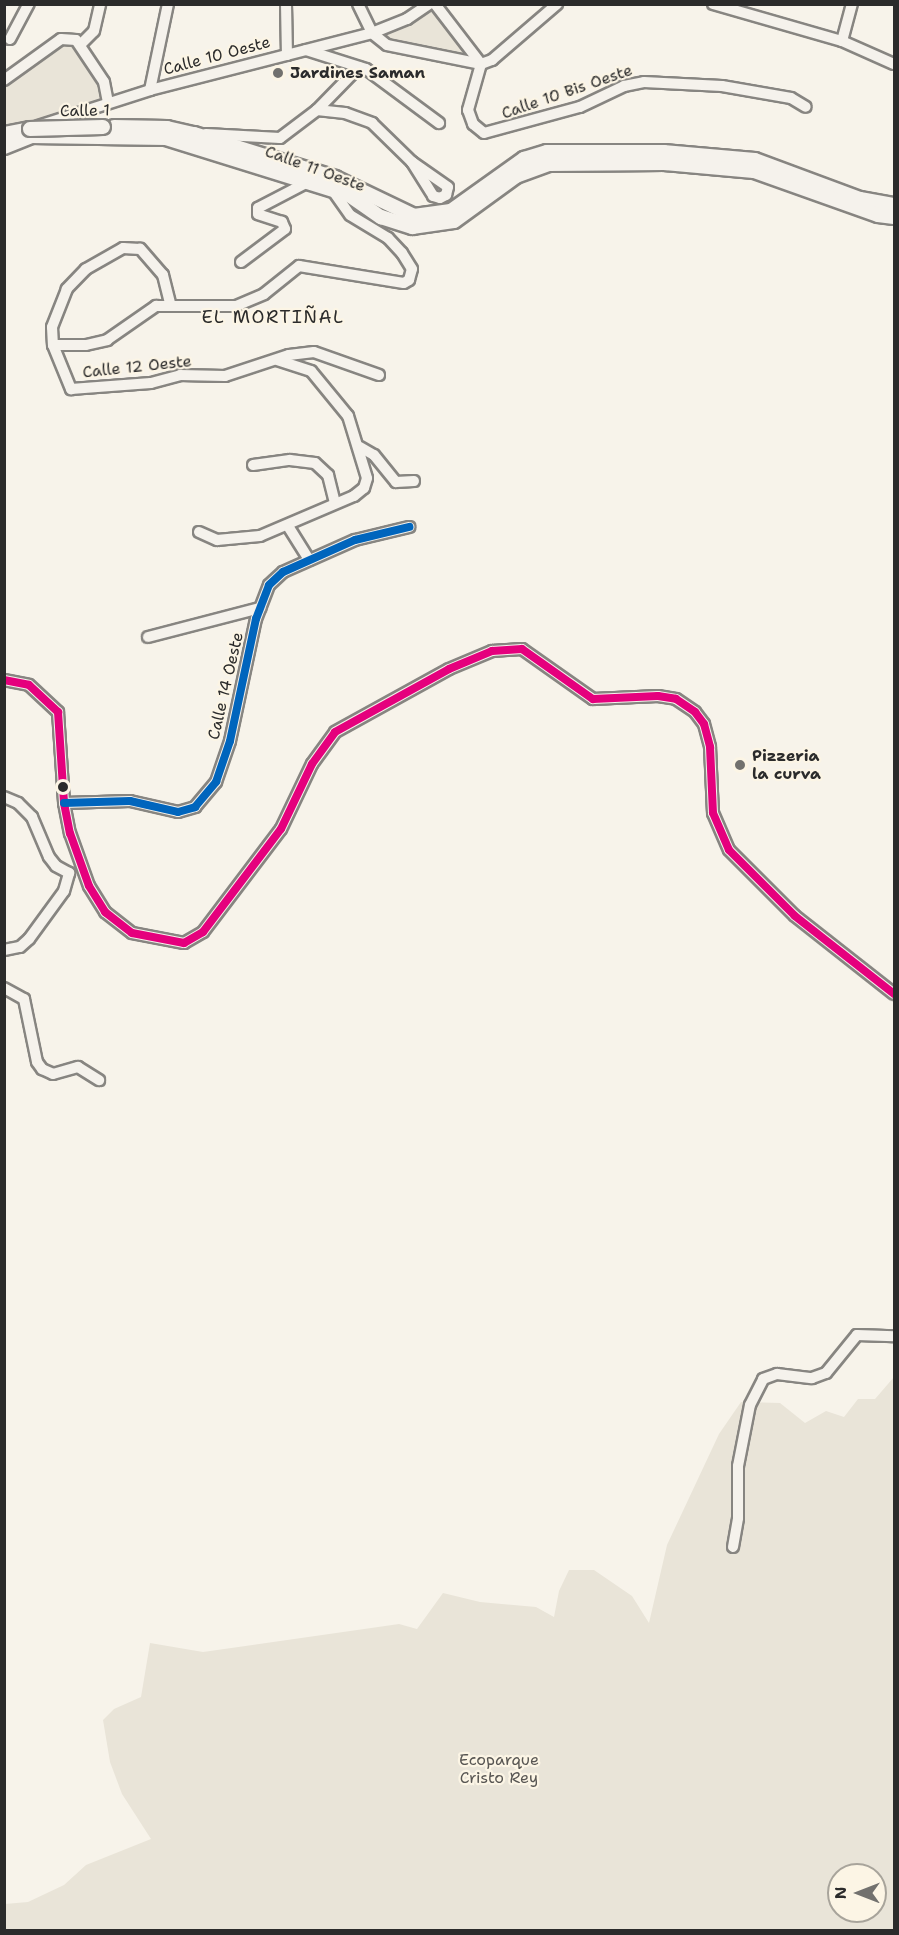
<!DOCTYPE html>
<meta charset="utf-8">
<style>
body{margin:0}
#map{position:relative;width:899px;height:1935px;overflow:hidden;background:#f7f3ea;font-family:"Shantell Sans",sans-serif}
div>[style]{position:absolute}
.green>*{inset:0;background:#e9e4d8}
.roads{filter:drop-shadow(2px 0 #878581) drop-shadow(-2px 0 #878581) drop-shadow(0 2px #878581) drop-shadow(0 -2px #878581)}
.minor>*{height:10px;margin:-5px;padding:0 5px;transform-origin:5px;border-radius:5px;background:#f5f2ec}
.major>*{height:14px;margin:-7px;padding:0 7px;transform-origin:7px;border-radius:7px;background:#f5f2ec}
.bridges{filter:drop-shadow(2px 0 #878581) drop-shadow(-2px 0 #878581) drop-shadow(0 2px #878581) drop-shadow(0 -2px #878581)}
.major-bridge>*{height:14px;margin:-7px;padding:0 7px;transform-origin:7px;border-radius:7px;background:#f5f2ec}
.bus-1>*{height:8px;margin:-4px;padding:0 4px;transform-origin:4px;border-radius:4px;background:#e5007d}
.bus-2>*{height:8px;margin:-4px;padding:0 4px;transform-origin:4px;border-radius:4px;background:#0065bd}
.dots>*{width:16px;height:16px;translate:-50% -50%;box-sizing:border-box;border:3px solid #fcf5e5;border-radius:50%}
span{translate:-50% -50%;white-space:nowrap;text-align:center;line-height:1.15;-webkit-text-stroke:4.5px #fcf5e5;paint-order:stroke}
.street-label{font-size:16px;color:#2b2b2b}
.poi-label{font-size:16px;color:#2b2b2b;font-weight:700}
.left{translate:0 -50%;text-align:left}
.park-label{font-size:16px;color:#585653}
.neighbourhood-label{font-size:18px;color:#2b2b2b;letter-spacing:1.5px}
.frame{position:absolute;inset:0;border:6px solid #2b2b2b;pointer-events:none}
.north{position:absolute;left:827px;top:1863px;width:60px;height:60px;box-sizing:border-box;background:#fcf5e5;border:2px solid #a8a49b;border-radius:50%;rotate:270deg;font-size:16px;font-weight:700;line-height:24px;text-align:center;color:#2b2b2b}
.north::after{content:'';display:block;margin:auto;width:21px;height:27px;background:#72716e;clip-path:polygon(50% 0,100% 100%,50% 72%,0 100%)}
</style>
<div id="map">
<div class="green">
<i style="clip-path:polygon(430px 10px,468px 55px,389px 40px,382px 35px,410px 24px)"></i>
<i style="clip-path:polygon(61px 39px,81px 44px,108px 102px,5px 134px,5px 80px)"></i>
<i style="clip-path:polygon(evenodd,894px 1377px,894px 1930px,5px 1930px,5px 1904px,28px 1902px,64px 1885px,86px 1865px,151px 1839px,122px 1794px,110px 1762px,103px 1720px,114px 1709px,141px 1697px,150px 1643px,203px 1652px,399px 1624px,417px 1629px,443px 1593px,480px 1602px,536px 1607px,554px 1617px,559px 1591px,569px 1570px,594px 1570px,632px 1596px,649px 1623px,667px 1545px,719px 1434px,741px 1402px,780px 1403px,805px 1423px,826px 1411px,844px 1417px,858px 1399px,875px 1399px,894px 1377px,839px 1875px,875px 1875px,875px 1911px,839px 1911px,839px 1875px)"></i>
</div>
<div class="roads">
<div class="minor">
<i style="left:286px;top:4px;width:51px;rotate:88.9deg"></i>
<i style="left:358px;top:4px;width:32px;rotate:64deg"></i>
<i style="left:372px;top:33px;width:19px;rotate:39deg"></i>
<i style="left:387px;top:45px;width:96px;rotate:11.4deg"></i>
<i style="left:481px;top:64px;width:12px;rotate:-20deg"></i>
<i style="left:492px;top:60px;width:86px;rotate:-40.7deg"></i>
<i style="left:435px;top:4px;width:76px;rotate:52.5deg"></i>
<i style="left:713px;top:4px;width:134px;rotate:16deg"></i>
<i style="left:842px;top:41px;width:57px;rotate:23.9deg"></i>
<i style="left:10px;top:39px;width:40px;rotate:-62deg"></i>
<i style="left:842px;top:41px;width:38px;rotate:-75deg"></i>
<i style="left:81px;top:44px;width:18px;rotate:-45deg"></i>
<i style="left:94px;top:31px;width:28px;rotate:-77deg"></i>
<i style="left:306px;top:50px;width:63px;rotate:17.6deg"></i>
<i style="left:366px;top:69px;width:91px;rotate:36.5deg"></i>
<i style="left:481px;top:64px;width:48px;rotate:105.8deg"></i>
<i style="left:468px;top:110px;width:15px;rotate:70deg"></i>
<i style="left:473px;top:124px;width:14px;rotate:39deg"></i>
<i style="left:484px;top:133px;width:99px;rotate:-15.2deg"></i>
<i style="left:580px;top:107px;width:49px;rotate:-25.5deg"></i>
<i style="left:624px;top:86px;width:20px;rotate:-11deg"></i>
<i style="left:644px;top:82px;width:78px;rotate:2.9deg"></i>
<i style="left:722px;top:86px;width:70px;rotate:9.9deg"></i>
<i style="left:791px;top:98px;width:17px;rotate:31deg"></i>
<i style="left:4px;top:80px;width:70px;rotate:-35.7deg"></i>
<i style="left:61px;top:39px;width:15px;rotate:4deg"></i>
<i style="left:76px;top:40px;width:50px;rotate:56.3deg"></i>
<i style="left:104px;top:82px;width:20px;rotate:79deg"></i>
<i style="left:150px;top:90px;width:88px;rotate:-78.2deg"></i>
<i style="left:317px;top:110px;width:28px;rotate:6deg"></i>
<i style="left:345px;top:113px;width:29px;rotate:20deg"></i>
<i style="left:372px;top:123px;width:56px;rotate:44.3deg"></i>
<i style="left:412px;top:162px;width:40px;rotate:58deg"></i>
<i style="left:433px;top:196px;width:7px;rotate:16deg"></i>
<i style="left:440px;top:198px;width:7px;rotate:-27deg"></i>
<i style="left:446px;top:195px;width:8px;rotate:-76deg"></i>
<i style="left:448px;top:187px;width:44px;rotate:-145.2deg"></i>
<i style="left:38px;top:126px;width:118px;rotate:-17.8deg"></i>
<i style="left:150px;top:90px;width:229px;rotate:-14.4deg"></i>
<i style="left:372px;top:33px;width:38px;rotate:-22deg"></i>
<i style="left:407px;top:19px;width:27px;rotate:-34deg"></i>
<i style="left:206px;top:134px;width:74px;rotate:3.1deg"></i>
<i style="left:280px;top:138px;width:46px;rotate:-37.1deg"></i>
<i style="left:317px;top:110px;width:60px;rotate:-45.7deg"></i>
<i style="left:241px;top:262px;width:55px;rotate:-36.9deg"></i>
<i style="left:285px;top:229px;width:8px;rotate:-113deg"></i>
<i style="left:282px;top:222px;width:25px;rotate:-162deg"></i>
<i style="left:258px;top:214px;width:6px;rotate:-90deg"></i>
<i style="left:258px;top:208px;width:56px;rotate:-27.5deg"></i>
<i style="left:170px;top:303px;width:29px;rotate:-104deg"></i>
<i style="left:163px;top:275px;width:35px;rotate:-131deg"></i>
<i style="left:140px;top:249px;width:17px;rotate:-177deg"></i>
<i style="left:123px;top:248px;width:43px;rotate:150.4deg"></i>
<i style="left:86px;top:269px;width:28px;rotate:134deg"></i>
<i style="left:67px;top:289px;width:41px;rotate:111.5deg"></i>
<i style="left:52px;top:327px;width:18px;rotate:87deg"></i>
<i style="left:53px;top:345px;width:48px;rotate:67.8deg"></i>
<i style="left:71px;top:389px;width:80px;rotate:-4.3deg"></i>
<i style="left:151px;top:383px;width:30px;rotate:-15deg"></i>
<i style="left:180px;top:375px;width:45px;rotate:1.3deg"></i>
<i style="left:225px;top:376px;width:67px;rotate:-18.2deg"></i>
<i style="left:289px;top:355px;width:25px;rotate:-7deg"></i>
<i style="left:314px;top:352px;width:69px;rotate:19.5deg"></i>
<i style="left:53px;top:345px;width:33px"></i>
<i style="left:86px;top:345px;width:22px;rotate:-13deg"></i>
<i style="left:107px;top:340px;width:60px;rotate:-34.8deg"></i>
<i style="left:156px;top:306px;width:80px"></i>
<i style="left:236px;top:306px;width:30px;rotate:-23deg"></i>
<i style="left:264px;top:294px;width:45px;rotate:-38.7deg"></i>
<i style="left:299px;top:266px;width:106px;rotate:9.2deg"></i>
<i style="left:404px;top:283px;width:6px;rotate:-31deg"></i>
<i style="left:409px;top:280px;width:11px;rotate:-75deg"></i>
<i style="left:412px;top:269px;width:19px;rotate:-122deg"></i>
<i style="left:402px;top:253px;width:21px;rotate:-133deg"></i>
<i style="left:388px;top:238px;width:44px;rotate:-148.8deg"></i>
<i style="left:350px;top:215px;width:32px;rotate:-125deg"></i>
<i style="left:360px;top:447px;width:16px;rotate:30deg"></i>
<i style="left:374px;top:455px;width:35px;rotate:51deg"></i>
<i style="left:396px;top:482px;width:18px;rotate:-3deg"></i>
<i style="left:253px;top:465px;width:37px;rotate:-8deg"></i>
<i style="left:290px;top:460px;width:25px;rotate:7deg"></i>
<i style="left:315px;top:463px;width:18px;rotate:43deg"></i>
<i style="left:328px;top:475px;width:29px;rotate:76deg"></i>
<i style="left:288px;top:526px;width:40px;rotate:58deg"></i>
<i style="left:199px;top:532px;width:20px;rotate:24deg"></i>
<i style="left:217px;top:540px;width:43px;rotate:-5.3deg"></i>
<i style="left:260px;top:536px;width:102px;rotate:-23.1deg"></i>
<i style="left:354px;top:496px;width:13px;rotate:-39deg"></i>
<i style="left:364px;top:488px;width:10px;rotate:-73deg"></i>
<i style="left:367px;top:478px;width:65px;rotate:-107deg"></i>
<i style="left:348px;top:416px;width:58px;rotate:-129.4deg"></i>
<i style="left:311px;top:371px;width:35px;rotate:-162deg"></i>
<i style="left:148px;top:637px;width:116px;rotate:-14.5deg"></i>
<i style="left:4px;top:680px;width:25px;rotate:11deg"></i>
<i style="left:29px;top:685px;width:40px;rotate:43deg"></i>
<i style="left:58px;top:712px;width:91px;rotate:86.2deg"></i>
<i style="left:64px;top:803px;width:31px;rotate:79deg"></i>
<i style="left:70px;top:833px;width:56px;rotate:70.3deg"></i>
<i style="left:89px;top:886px;width:31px;rotate:58deg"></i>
<i style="left:105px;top:912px;width:34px;rotate:38deg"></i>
<i style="left:132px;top:933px;width:53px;rotate:10.9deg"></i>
<i style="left:184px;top:943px;width:22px;rotate:-30deg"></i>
<i style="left:203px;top:932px;width:129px;rotate:-52.9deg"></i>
<i style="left:281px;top:829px;width:72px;rotate:-64.5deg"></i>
<i style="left:312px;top:764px;width:39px;rotate:-54deg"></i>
<i style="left:335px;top:732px;width:130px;rotate:-28.9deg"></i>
<i style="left:449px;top:669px;width:47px;rotate:-22.7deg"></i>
<i style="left:492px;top:651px;width:30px;rotate:-4deg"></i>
<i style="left:522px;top:649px;width:87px;rotate:35.2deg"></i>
<i style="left:593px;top:699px;width:65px;rotate:-2.6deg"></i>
<i style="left:658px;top:696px;width:18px;rotate:9deg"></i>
<i style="left:676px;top:699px;width:23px;rotate:34deg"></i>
<i style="left:695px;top:712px;width:15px;rotate:53deg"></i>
<i style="left:704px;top:724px;width:24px;rotate:75deg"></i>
<i style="left:710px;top:747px;width:66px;rotate:87.4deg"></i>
<i style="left:713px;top:813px;width:40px;rotate:66.6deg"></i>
<i style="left:729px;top:850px;width:93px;rotate:45deg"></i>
<i style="left:795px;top:916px;width:126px;rotate:38.2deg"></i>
<i style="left:4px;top:797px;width:15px;rotate:23deg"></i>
<i style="left:18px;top:803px;width:20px;rotate:45deg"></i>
<i style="left:32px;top:817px;width:43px;rotate:67deg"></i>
<i style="left:49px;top:857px;width:11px;rotate:52deg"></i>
<i style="left:56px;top:866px;width:15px;rotate:28deg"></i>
<i style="left:64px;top:803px;width:66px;rotate:-1.7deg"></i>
<i style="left:130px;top:801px;width:49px;rotate:12.9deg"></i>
<i style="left:178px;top:812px;width:18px;rotate:-16deg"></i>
<i style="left:195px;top:807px;width:33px;rotate:-50deg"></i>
<i style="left:216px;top:782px;width:43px;rotate:-71.1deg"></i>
<i style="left:230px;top:741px;width:125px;rotate:-78deg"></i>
<i style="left:256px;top:619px;width:36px;rotate:-69deg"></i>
<i style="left:269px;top:585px;width:19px;rotate:-43deg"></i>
<i style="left:283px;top:572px;width:79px;rotate:-24deg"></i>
<i style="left:355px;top:540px;width:56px;rotate:-13.5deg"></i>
<i style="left:4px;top:950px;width:16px;rotate:-11deg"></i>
<i style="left:20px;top:947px;width:12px;rotate:-42deg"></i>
<i style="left:29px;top:939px;width:59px;rotate:-53.9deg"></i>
<i style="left:64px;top:891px;width:19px;rotate:-74deg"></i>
<i style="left:4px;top:988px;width:23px;rotate:29deg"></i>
<i style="left:24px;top:999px;width:64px;rotate:78.3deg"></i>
<i style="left:37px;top:1062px;width:9px;rotate:54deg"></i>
<i style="left:42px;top:1069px;width:12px;rotate:24deg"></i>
<i style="left:53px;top:1074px;width:26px;rotate:-16deg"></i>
<i style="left:78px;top:1067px;width:25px;rotate:32deg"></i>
<i style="left:733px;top:1547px;width:29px;rotate:-80deg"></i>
<i style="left:738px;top:1518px;width:52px;rotate:-90deg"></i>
<i style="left:738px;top:1466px;width:62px;rotate:-78.9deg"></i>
<i style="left:750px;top:1405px;width:29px;rotate:-63deg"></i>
<i style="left:763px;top:1379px;width:15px;rotate:-20deg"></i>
<i style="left:777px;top:1374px;width:35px;rotate:7deg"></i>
<i style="left:812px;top:1378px;width:15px;rotate:-20deg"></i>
<i style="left:826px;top:1373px;width:49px;rotate:-50.8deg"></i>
<i style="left:857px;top:1335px;width:37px;rotate:2deg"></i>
</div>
<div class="major">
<i style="left:114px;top:127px;width:53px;rotate:1.1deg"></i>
<i style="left:167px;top:128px;width:28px;rotate:13deg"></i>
<i style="left:194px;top:134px;width:148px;rotate:17.3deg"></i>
<i style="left:335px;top:178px;width:88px;rotate:25.7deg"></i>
<i style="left:414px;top:216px;width:37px;rotate:-8deg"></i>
<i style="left:451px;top:211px;width:90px;rotate:-35.5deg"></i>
<i style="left:524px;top:159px;width:24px;rotate:-17deg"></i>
<i style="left:547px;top:152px;width:117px"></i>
<i style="left:664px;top:152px;width:91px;rotate:5deg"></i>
<i style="left:755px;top:160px;width:112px;rotate:20.4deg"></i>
<i style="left:860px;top:199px;width:35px;rotate:10deg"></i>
<i style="left:4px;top:134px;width:26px;rotate:-11deg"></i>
<i style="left:4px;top:147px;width:29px;rotate:-22deg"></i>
<i style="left:31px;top:136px;width:135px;rotate:0.8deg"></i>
<i style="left:166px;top:138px;width:192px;rotate:17.3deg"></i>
<i style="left:349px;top:195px;width:39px;rotate:35deg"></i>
<i style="left:381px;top:217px;width:33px;rotate:18deg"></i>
<i style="left:412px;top:227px;width:42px;rotate:-8.1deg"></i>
<i style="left:454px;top:221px;width:77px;rotate:-36deg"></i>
<i style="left:516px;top:176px;width:35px;rotate:-20deg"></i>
<i style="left:549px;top:164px;width:115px;rotate:-0.5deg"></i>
<i style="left:664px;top:163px;width:90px;rotate:5.1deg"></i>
<i style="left:754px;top:171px;width:132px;rotate:19.5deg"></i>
<i style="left:878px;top:215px;width:16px;rotate:7deg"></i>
</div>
</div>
<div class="bridges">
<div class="major-bridge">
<i style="left:30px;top:129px;width:73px;rotate:-1.6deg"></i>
</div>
</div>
<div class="bus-1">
<i style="left:4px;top:680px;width:25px;rotate:11deg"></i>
<i style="left:29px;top:685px;width:40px;rotate:43deg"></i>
<i style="left:58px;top:712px;width:91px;rotate:86.2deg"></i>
<i style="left:64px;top:803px;width:31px;rotate:79deg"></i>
<i style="left:70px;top:833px;width:56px;rotate:70.3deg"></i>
<i style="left:89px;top:886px;width:31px;rotate:58deg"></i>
<i style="left:105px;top:912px;width:34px;rotate:38deg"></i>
<i style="left:132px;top:933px;width:53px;rotate:10.9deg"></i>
<i style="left:184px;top:943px;width:22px;rotate:-30deg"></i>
<i style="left:203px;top:932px;width:129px;rotate:-52.9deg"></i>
<i style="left:281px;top:829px;width:72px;rotate:-64.5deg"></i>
<i style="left:312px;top:764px;width:39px;rotate:-54deg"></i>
<i style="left:335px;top:732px;width:130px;rotate:-28.9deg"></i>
<i style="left:449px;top:669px;width:47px;rotate:-22.7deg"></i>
<i style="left:492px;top:651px;width:30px;rotate:-4deg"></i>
<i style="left:522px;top:649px;width:87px;rotate:35.2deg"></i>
<i style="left:593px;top:699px;width:65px;rotate:-2.6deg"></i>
<i style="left:658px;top:696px;width:18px;rotate:9deg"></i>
<i style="left:676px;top:699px;width:23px;rotate:34deg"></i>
<i style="left:695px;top:712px;width:15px;rotate:53deg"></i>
<i style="left:704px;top:724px;width:24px;rotate:75deg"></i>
<i style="left:710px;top:747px;width:66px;rotate:87.4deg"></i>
<i style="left:713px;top:813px;width:40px;rotate:66.6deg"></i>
<i style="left:729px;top:850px;width:93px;rotate:45deg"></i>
<i style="left:795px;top:916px;width:126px;rotate:38.2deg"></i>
</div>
<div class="bus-2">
<i style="left:64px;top:803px;width:66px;rotate:-1.7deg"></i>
<i style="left:130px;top:801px;width:49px;rotate:12.9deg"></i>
<i style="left:178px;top:812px;width:18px;rotate:-16deg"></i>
<i style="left:195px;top:807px;width:33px;rotate:-50deg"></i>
<i style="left:216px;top:782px;width:43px;rotate:-71.1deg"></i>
<i style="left:230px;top:741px;width:125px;rotate:-78deg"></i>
<i style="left:256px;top:619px;width:36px;rotate:-69deg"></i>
<i style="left:269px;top:585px;width:19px;rotate:-43deg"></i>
<i style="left:283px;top:572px;width:79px;rotate:-24deg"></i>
<i style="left:355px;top:540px;width:56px;rotate:-13.5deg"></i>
</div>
<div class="dots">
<i style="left:278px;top:73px;background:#72716e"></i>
<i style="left:740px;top:765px;background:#72716e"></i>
<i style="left:63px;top:787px;background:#2b2b2b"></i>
</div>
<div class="street-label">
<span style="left:217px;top:56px;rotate:-15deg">Calle 10 Oeste</span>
<span style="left:567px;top:92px;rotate:-19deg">Calle 10 Bis Oeste</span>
<span style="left:85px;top:111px;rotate:-1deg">Calle 1</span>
<span style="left:315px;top:169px;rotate:20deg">Calle 11 Oeste</span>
<span style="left:137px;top:367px;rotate:-6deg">Calle 12 Oeste</span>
<span style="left:226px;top:686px;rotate:-77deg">Calle 14 Oeste</span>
</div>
<div class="poi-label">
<span class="left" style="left:290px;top:73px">Jardines Saman</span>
<span class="left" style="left:752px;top:765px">Pizzeria<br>la curva</span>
</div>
<div class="park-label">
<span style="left:499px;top:1769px">Ecoparque<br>Cristo Rey</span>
</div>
<div class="neighbourhood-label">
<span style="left:273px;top:317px">EL MORTIÑAL</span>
</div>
<div class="frame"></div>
<div class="north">N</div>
</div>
